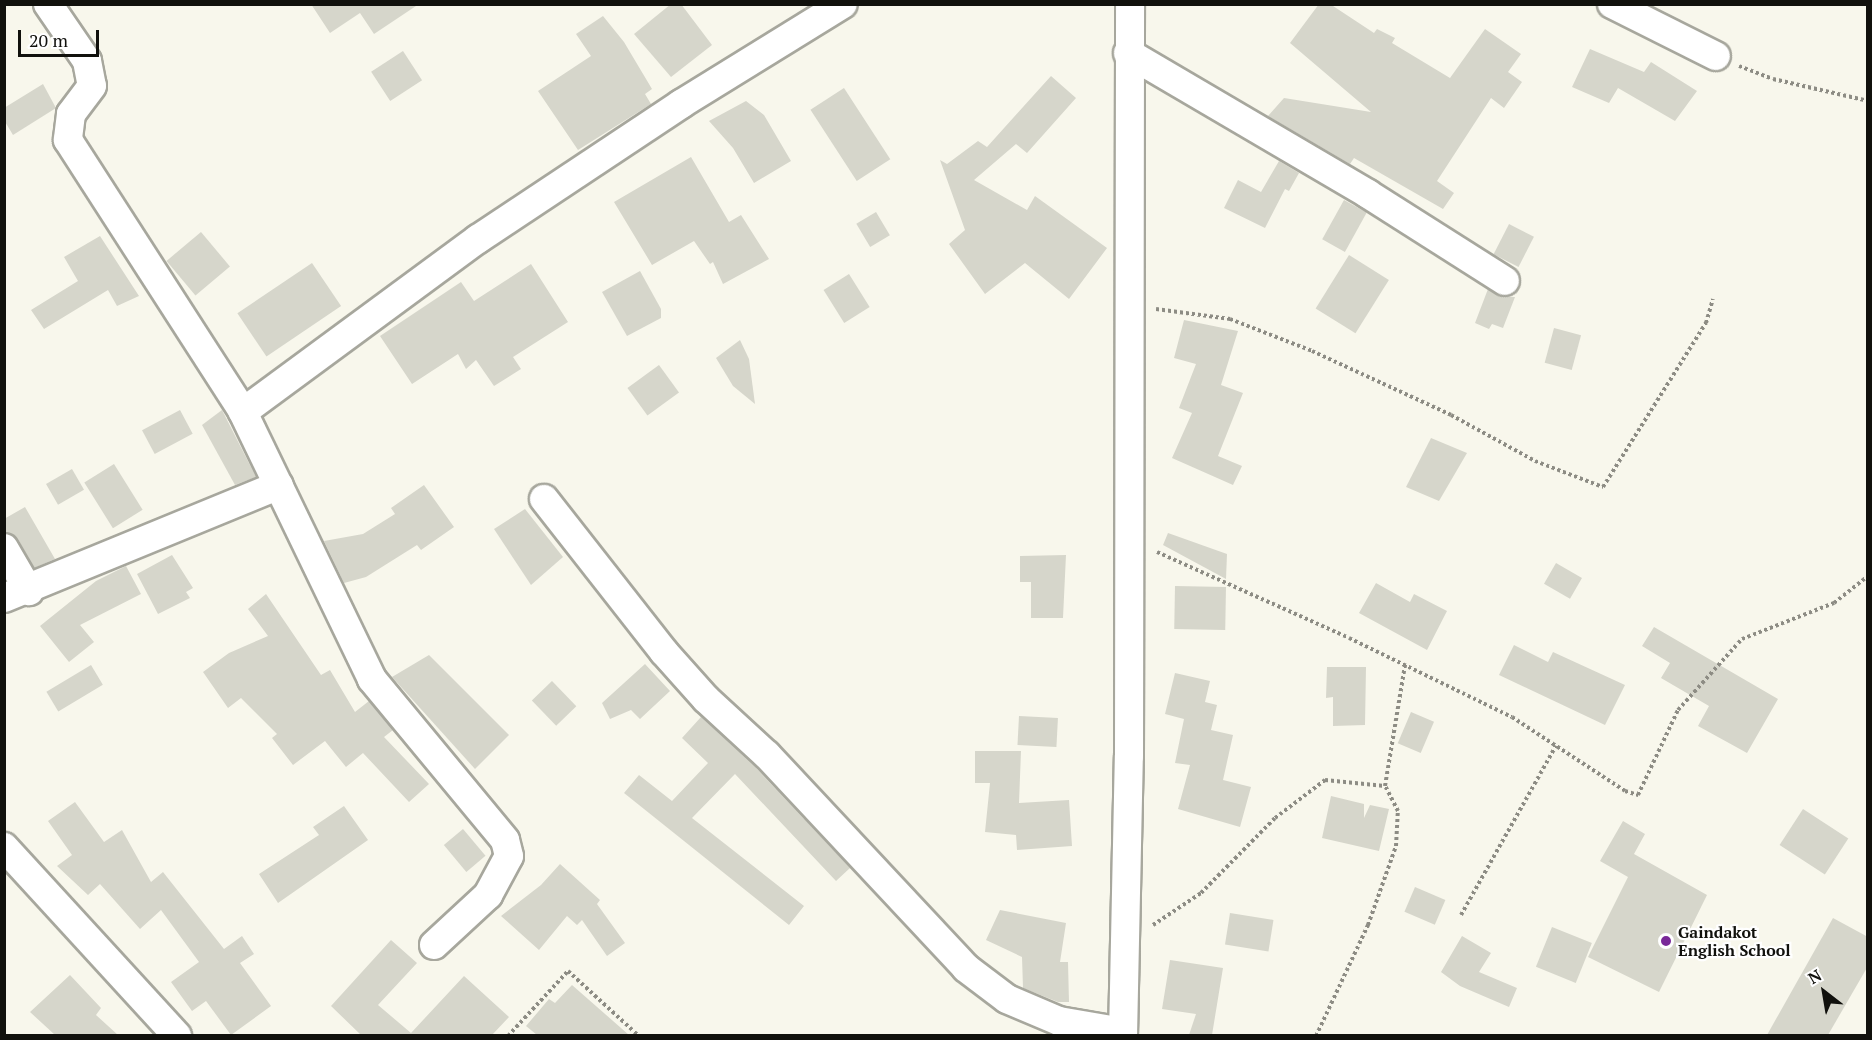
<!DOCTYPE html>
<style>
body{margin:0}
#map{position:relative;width:1872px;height:1040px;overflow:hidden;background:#f8f7ec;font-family:"PT Serif",serif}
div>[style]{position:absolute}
.building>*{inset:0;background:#d6d6cb;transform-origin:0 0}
.path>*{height:4px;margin-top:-2px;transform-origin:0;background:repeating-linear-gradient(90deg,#8d8c84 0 3px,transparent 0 6px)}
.roads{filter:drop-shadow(2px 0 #a7a79d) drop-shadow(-2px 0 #a7a79d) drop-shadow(0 2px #a7a79d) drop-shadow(0 -2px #a7a79d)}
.minor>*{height:28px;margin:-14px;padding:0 14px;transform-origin:14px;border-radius:14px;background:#fff}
.dots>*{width:16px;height:16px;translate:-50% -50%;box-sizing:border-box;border:3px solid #fff;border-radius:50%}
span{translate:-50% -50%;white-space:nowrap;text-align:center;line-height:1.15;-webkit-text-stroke:4.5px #fff;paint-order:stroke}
.poi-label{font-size:16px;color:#11110d;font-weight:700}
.left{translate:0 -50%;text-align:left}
.frame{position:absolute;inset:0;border:6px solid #11110d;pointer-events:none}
.north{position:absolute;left:1794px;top:962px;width:60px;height:60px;-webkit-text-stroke:4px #fff;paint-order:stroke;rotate:329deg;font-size:16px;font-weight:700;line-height:24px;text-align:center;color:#11110d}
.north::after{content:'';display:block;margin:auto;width:21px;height:27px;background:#11110d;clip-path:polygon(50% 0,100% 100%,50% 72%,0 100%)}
.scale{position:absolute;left:18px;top:30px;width:81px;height:27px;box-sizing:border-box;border:3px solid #11110d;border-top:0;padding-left:8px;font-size:18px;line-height:21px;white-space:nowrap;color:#11110d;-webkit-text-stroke:4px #fff;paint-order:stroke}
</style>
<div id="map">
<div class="building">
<i style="clip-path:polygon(311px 4px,419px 4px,374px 34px,360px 13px,330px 33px)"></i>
<i style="clip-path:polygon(671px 4px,681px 4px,712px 45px,671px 77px,634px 34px)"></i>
<i style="clip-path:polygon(1319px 4px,1330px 4px,1374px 33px,1377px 29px,1395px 38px,1392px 43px,1450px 78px,1485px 29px,1521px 54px,1508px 72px,1522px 82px,1504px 108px,1491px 98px,1437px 181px,1454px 193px,1443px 209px,1354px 158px,1350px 164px,1268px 116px,1284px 98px,1371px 112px,1290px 43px)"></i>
<i style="clip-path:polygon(603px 16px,624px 42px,652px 89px,645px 94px,651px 104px,578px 150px,538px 91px,591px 56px,576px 34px)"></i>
<i style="clip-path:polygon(1590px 49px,1644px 72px,1651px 62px,1697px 91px,1675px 121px,1618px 88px,1609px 103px,1572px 87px)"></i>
<i style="left:403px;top:51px;width:35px;height:38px;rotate:57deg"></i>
<i style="clip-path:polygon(1051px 76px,1076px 98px,1027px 153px,1016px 144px,974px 180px,1027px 210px,1035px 196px,1107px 248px,1069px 299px,1025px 263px,985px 294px,949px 244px,965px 230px,940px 160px,947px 164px,978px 141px,987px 147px)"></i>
<i style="clip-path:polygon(43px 84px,56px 108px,13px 135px,4px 120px,4px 108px)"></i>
<i style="left:844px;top:88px;width:85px;height:40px;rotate:57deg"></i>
<i style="clip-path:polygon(746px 101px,764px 115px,791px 161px,754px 183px,733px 148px,709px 121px)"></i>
<i style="clip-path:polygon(691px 157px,729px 222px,741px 215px,769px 259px,723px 284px,713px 262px,710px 264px,694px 241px,652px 265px,614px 202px)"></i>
<i style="clip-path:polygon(1279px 161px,1299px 173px,1289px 191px,1285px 189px,1265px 228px,1224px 208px,1238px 180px,1261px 192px)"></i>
<i style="left:1344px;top:200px;width:26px;height:45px;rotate:29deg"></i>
<i style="left:876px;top:212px;width:27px;height:23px;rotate:59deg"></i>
<i style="left:1509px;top:224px;width:28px;height:34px;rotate:27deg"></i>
<i style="left:201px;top:232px;width:45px;height:45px;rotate:50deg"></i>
<i style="clip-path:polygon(100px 236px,139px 296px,117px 306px,108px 290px,44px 329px,31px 310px,78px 281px,64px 257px)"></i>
<i style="left:1349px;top:255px;width:47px;height:63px;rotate:32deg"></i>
<i style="left:312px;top:263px;width:52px;height:90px;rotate:56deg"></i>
<i style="clip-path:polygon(531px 264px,568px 322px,513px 357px,521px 369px,494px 386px,476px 360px,466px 369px,458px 354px,412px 384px,380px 336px,461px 282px,474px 301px)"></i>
<i style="clip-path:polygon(640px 271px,661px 309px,661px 318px,627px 336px,602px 292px)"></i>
<i style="left:849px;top:274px;width:39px;height:30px;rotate:58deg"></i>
<i style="clip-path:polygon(1488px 289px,1504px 297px,1515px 297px,1503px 328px,1492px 324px,1489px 329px,1475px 323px)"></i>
<i style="clip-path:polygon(1184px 320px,1238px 331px,1221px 385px,1243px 393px,1218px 456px,1242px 466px,1233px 485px,1172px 458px,1192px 413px,1179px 408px,1196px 364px,1174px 358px)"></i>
<i style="left:1554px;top:328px;width:28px;height:36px;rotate:15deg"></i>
<i style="clip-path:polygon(740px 340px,749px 359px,755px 404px,733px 386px,716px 358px)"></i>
<i style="left:659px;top:365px;width:34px;height:39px;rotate:54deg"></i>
<i style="left:180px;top:410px;width:27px;height:43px;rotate:62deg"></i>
<i style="clip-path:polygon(222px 410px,256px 477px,235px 485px,202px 425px)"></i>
<i style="clip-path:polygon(1431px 438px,1467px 453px,1439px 501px,1406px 487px)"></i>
<i style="left:114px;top:464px;width:54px;height:35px;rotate:58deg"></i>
<i style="left:72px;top:469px;width:24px;height:30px;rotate:60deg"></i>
<i style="clip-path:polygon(424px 485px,454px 527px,421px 550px,417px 545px,366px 577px,344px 583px,324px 541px,363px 534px,395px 514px,391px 508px)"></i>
<i style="clip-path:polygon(25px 507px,55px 559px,34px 568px,18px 539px,4px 532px,4px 519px)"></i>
<i style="clip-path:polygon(525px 509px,563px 557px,531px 585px,494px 529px)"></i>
<i style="clip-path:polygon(1168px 533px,1227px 554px,1226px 579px,1163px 545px)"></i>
<i style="clip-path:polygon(172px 555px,193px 588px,186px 592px,190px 598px,158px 614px,137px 574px)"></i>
<i style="clip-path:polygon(1066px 555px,1063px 618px,1031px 618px,1031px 582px,1020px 582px,1020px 556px)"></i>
<i style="left:1556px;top:563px;width:30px;height:24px;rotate:30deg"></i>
<i style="clip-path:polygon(126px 566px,141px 594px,80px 625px,94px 642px,69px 662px,40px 626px,96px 581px)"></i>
<i style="clip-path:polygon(1376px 583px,1410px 602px,1414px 594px,1447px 611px,1427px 650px,1359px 613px)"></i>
<i style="left:1175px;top:586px;width:51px;height:43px;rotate:1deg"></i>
<i style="clip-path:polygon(266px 594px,321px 675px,330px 670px,355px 712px,369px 701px,393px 730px,384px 737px,429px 784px,409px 802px,363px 753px,346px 767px,325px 741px,293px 765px,272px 738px,277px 734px,241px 698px,228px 708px,203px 672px,229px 653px,268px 636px,248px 609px)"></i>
<i style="clip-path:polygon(1654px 627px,1778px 699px,1747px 753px,1698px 726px,1709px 706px,1661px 678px,1670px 663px,1642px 646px)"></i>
<i style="clip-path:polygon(1514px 645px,1548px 662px,1553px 652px,1625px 685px,1605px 725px,1499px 675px)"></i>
<i style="clip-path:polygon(429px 655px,509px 735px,475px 769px,392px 677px)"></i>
<i style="clip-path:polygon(645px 664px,670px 691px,640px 719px,631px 710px,610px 719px,602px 703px)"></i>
<i style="left:91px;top:665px;width:23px;height:52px;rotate:59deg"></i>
<i style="clip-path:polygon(1327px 667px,1366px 667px,1365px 725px,1333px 726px,1333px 697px,1326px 698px)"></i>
<i style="clip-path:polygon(1175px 673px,1210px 681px,1205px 702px,1217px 705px,1211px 730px,1233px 735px,1223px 780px,1251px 787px,1240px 827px,1178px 809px,1190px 765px,1175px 763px,1184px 719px,1165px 714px)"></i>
<i style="left:552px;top:681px;width:35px;height:28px;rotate:46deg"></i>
<i style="left:1411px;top:712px;width:25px;height:34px;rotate:23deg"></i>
<i style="left:1019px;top:716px;width:39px;height:29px;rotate:3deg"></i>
<i style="clip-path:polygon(701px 717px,755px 767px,850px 868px,836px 881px,735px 774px,692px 818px,804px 906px,789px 925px,624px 793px,639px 775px,672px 801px,708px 763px,682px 738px)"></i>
<i style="clip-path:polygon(975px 751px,1021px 751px,1019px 803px,1069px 800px,1072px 846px,1017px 850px,1016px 835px,985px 832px,990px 783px,975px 783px)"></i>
<i style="clip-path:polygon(1331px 796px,1364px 804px,1364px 818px,1370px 805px,1389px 809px,1379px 851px,1322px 838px)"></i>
<i style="clip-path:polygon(75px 802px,104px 842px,122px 830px,151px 882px,163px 872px,224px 949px,242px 936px,254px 954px,240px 963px,271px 1006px,231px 1035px,206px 1001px,192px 1011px,171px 982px,199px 962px,161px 910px,140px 929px,100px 884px,88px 895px,57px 866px,72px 855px,48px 821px)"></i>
<i style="clip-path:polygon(344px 806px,368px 840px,278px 903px,259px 874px,319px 835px,313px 827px)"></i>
<i style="left:1803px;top:809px;width:54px;height:43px;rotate:33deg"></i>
<i style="clip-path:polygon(1623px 821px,1645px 834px,1634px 854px,1707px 895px,1659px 992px,1588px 957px,1628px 877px,1600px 861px)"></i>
<i style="left:463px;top:829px;width:35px;height:25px;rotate:50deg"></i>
<i style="clip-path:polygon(560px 864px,600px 900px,597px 904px,625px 943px,607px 956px,582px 920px,577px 925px,567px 916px,539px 950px,501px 916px,541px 885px)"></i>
<i style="left:1415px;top:887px;width:33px;height:27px;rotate:23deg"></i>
<i style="clip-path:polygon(1000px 910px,1066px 923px,1060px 962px,1068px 962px,1069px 1002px,1058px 1002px,1023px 988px,1022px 957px,986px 940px)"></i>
<i style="left:1230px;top:913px;width:44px;height:32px;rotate:9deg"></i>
<i style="clip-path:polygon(1833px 918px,1868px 937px,1868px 966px,1828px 1035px,1767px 1035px)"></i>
<i style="left:1552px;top:927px;width:43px;height:43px;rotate:22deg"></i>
<i style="clip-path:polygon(1462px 936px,1491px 953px,1479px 972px,1517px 988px,1509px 1007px,1460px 986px,1441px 972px)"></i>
<i style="clip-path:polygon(391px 940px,417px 963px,378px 1005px,411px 1033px,464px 976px,509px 1017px,492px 1035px,361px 1035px,331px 1006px)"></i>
<i style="clip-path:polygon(1170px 960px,1223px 968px,1212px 1035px,1189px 1035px,1196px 1014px,1162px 1009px)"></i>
<i style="clip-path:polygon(70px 975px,101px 1008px,96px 1015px,118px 1035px,55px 1035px,30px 1012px)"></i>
<i style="clip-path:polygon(572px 985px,629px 1035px,537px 1035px,526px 1026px,549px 999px,555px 1003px)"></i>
</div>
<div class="path">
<i style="left:1739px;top:66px;width:36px;rotate:21deg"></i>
<i style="left:1773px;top:79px;width:98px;rotate:13deg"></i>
<i style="left:1156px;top:309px;width:75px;rotate:7.7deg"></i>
<i style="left:1230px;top:319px;width:88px;rotate:21.3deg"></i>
<i style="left:1312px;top:351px;width:153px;rotate:24.7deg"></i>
<i style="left:1451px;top:415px;width:96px;rotate:28.7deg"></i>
<i style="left:1535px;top:461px;width:73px;rotate:20.9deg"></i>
<i style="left:1603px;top:487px;width:194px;rotate:-57.9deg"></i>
<i style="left:1706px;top:323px;width:25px;rotate:-74deg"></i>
<i style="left:1157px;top:552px;width:210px;rotate:24.1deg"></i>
<i style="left:1349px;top:638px;width:181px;rotate:25.9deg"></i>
<i style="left:1512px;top:717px;width:135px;rotate:33.2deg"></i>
<i style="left:1625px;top:791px;width:14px;rotate:17deg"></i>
<i style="left:1638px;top:795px;width:94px;rotate:-64.8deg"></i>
<i style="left:1678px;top:710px;width:96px;rotate:-48deg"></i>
<i style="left:1742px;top:639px;width:99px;rotate:-21.4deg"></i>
<i style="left:1834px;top:603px;width:43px;rotate:-38.5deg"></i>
<i style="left:1461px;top:915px;width:194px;rotate:-60.7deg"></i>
<i style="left:1153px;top:925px;width:58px;rotate:-33.7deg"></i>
<i style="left:1201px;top:893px;width:105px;rotate:-45.4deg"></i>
<i style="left:1275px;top:818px;width:63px;rotate:-37.2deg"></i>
<i style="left:1325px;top:780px;width:60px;rotate:5.7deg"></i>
<i style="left:1385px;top:786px;width:123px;rotate:-80.6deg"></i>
<i style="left:508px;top:1036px;width:88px;rotate:-47.3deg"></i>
<i style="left:568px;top:971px;width:96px;rotate:42.5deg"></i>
<i style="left:1316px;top:1036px;width:123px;rotate:-64.9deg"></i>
<i style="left:1368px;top:925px;width:84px;rotate:-70.5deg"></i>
<i style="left:1396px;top:846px;width:35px;rotate:-87deg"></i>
<i style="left:1398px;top:811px;width:28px;rotate:-117deg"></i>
</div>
<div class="roads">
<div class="minor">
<i style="left:48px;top:4px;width:69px;rotate:55.6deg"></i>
<i style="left:87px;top:61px;width:25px;rotate:79deg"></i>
<i style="left:92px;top:86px;width:35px;rotate:127deg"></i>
<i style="left:71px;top:114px;width:26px;rotate:97deg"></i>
<i style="left:68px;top:140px;width:323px;rotate:57.2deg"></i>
<i style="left:1612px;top:4px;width:116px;rotate:26.6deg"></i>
<i style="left:1128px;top:53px;width:278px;rotate:30.4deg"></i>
<i style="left:1368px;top:194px;width:162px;rotate:32.4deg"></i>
<i style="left:544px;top:499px;width:194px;rotate:51.9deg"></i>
<i style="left:664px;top:652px;width:63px;rotate:48.2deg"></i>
<i style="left:706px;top:699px;width:83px;rotate:42.6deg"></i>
<i style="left:767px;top:755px;width:291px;rotate:46.9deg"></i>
<i style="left:966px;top:968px;width:51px;rotate:37.1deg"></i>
<i style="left:1007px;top:999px;width:56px;rotate:22.9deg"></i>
<i style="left:1059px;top:1021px;width:65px;rotate:9.8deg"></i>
<i style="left:4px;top:548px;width:50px;rotate:59.8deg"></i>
<i style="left:4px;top:598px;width:297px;rotate:-22.3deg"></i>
<i style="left:4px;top:847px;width:256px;rotate:47.5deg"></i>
<i style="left:434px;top:945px;width:74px;rotate:-42.8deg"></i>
<i style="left:488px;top:895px;width:44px;rotate:-61.7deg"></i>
<i style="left:509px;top:856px;width:16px;rotate:-104deg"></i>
<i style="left:505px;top:840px;width:209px;rotate:-129.6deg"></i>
<i style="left:372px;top:679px;width:297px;rotate:-115.8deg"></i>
<i style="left:243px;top:412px;width:292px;rotate:-36.4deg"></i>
<i style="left:478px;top:239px;width:244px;rotate:-33.6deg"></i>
<i style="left:681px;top:104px;width:190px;rotate:-31.7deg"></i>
<i style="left:1123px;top:1036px;width:280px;rotate:-88.8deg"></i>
<i style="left:1129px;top:756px;width:752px;rotate:-89.92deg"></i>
</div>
</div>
<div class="dots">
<i style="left:1666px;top:941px;background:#792898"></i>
</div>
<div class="poi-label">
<span class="left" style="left:1678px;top:941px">Gaindakot<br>English School</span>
</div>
<div class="frame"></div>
<div class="north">N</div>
<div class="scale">20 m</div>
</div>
